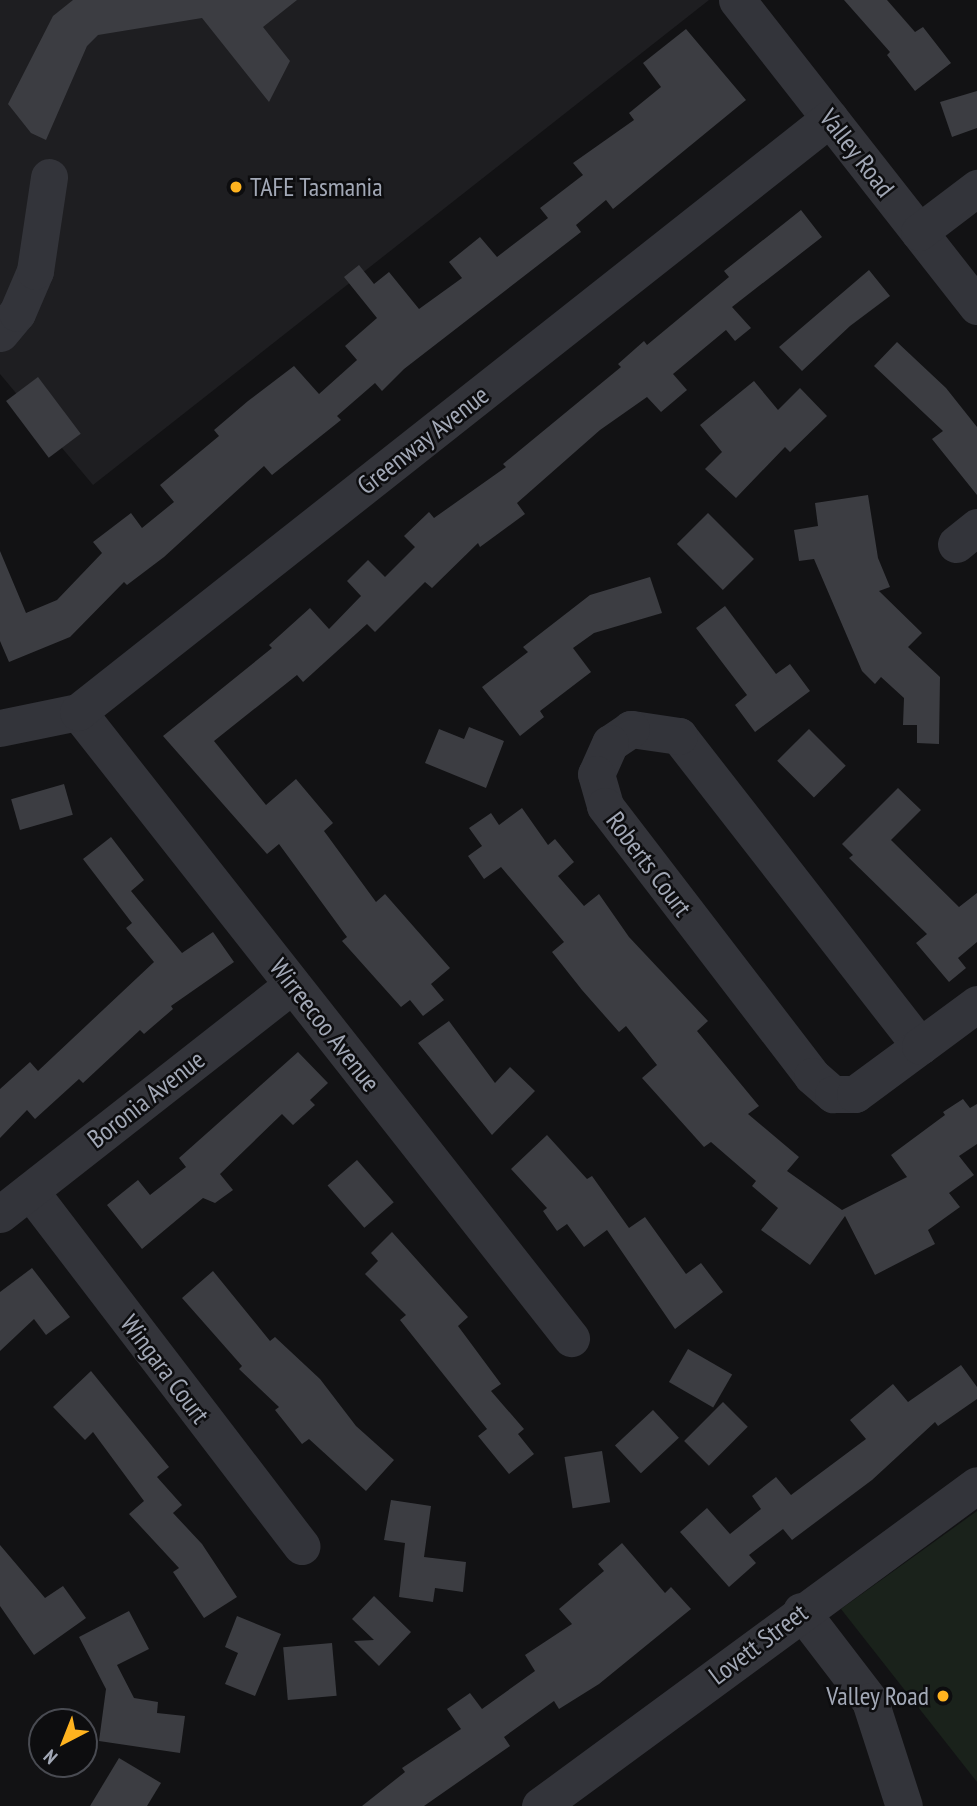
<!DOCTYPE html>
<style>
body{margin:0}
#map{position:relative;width:977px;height:1806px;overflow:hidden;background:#121214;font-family:"PT Sans Narrow",sans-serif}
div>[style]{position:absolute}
.built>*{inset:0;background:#1e1e21}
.green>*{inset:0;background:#1a221b}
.building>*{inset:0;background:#3c3d42;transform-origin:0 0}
.minor>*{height:37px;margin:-18.5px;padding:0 18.5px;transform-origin:18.5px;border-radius:18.5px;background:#33343a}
.dots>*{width:19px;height:19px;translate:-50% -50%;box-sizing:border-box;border:4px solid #0d0d0f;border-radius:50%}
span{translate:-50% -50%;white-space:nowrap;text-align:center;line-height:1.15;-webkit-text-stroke:5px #0d0d0f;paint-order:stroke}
.street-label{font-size:26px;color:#a2a8b6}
.poi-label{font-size:26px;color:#a2a8b6}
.left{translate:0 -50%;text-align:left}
.right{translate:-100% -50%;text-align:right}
.north{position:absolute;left:28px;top:1708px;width:70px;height:70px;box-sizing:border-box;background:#0d0d0f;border:2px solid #494b52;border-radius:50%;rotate:222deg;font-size:19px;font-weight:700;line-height:28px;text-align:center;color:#a2a8b6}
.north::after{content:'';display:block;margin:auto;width:24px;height:32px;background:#ffb31f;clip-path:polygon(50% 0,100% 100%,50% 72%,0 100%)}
</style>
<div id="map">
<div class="built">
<i style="clip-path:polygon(0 0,709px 0,93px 485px,0 374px)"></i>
</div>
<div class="green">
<i style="clip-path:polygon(977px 1511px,977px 1782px,841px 1609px)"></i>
</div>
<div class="building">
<i style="clip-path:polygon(73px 0,297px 0,263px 27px,290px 61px,269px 102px,202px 18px,98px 35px,87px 46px,46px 140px,31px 133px,8px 104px,53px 16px)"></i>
<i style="clip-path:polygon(844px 0,887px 0,915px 32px,923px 27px,951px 63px,915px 91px,887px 55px,890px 52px)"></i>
<i style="clip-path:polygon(686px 29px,746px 100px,613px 209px,606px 200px,576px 225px,581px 232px,404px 369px,382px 391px,375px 383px,337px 416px,341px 420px,272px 475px,264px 466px,164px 557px,127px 585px,124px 582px,70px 637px,9px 662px,0 641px,0 551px,26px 613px,57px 600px,102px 553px,93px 542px,131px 513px,142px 528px,174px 502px,160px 485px,219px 436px,214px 430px,248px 401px,294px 366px,319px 394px,357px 360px,345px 346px,377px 318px,344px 277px,359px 265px,374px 284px,389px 272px,419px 309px,462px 278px,449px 262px,480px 237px,497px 257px,548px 218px,540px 208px,583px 175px,573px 163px,634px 120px,629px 113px,661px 87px,643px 63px)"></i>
<i style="clip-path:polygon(977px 91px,977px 128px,952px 137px,940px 102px)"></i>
<i style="clip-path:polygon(801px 210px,822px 237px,732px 307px,751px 328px,735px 341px,726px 330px,673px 374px,687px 390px,661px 412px,647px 397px,600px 430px,517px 503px,525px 514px,480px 547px,478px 543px,432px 588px,425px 582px,375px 632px,367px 624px,303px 682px,297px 675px,214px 741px,266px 805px,296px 779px,333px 823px,324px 831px,376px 902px,385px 894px,450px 968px,431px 984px,444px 1000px,423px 1016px,410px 1000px,401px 1007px,342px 941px,347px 937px,279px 844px,267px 854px,163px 736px,272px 648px,269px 645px,310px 608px,329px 629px,361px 596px,347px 581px,368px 560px,385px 577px,415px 547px,404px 536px,429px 512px,434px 518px,506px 467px,503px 464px,621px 367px,618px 364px,644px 341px,647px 345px,729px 277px,724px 271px)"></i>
<i style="clip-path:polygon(869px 270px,890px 296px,850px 326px,802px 371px,779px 347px)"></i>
<i style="clip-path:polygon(897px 342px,946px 388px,977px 427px,977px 495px,932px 439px,943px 431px,874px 366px)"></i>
<i style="left:38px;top:377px;width:71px;height:40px;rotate:53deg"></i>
<i style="clip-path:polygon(754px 381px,778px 410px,800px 388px,827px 416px,790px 452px,785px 447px,736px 498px,705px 469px,722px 452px,700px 425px)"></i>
<i style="clip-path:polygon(868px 495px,878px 558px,890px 587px,879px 591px,922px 633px,908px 647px,940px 677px,939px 744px,917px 743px,917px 725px,903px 725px,904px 698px,881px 677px,875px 684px,862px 671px,814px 559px,799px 561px,794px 530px,818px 526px,815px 503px)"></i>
<i style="left:708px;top:513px;width:65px;height:44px;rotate:45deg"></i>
<i style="clip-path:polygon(650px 577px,662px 613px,594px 633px,573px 648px,591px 672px,540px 711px,544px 717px,520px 736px,482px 687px,528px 652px,523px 647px,590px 595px)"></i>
<i style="clip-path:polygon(725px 606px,776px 674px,790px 664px,810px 691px,755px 732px,735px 705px,747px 695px,696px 628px)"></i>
<i style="clip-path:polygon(469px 727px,504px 741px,486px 788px,425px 763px,439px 729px,464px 739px)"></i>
<i style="left:809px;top:729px;width:52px;height:45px;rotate:45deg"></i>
<i style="left:64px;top:784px;width:32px;height:55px;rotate:74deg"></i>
<i style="clip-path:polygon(898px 788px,921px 810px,891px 840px,959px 907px,977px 893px,977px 942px,958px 958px,966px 968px,949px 982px,916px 943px,927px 934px,849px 858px,853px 855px,842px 844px)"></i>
<i style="clip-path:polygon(522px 808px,548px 845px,555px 839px,574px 862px,558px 876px,584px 906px,599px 894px,629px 937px,708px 1021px,697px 1031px,759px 1106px,748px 1114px,799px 1157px,787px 1171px,842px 1210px,907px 1177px,891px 1155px,945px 1115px,943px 1112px,963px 1099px,970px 1108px,977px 1104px,977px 1144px,959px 1156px,974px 1175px,949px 1193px,960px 1207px,928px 1230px,935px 1244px,875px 1275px,845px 1216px,810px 1265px,761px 1230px,778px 1208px,752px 1186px,756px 1181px,711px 1142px,704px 1147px,642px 1078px,657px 1065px,626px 1026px,619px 1032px,582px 990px,552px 952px,564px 942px,501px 867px,484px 879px,468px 856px,482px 846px,469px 828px,491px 813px,499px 825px)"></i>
<i style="clip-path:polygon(111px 837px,144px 880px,131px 891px,182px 953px,213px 932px,234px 962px,171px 1006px,173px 1009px,144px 1034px,140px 1030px,83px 1083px,79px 1079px,35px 1119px,27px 1110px,0 1138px,0 1089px,30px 1062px,38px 1071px,154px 962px,126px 928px,132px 923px,83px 859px)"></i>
<i style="clip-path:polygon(449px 1021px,495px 1083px,510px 1067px,535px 1091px,492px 1135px,418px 1043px)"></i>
<i style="clip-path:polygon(298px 1052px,328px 1083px,310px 1100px,315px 1105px,293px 1125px,282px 1114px,220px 1174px,233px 1190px,215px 1203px,203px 1198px,142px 1249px,107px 1205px,138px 1180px,150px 1195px,186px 1167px,179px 1158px)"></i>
<i style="clip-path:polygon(547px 1135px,587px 1179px,592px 1176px,629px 1228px,645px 1217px,686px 1274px,701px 1263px,723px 1292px,675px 1329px,607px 1230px,584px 1247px,567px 1224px,557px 1231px,543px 1211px,547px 1208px,511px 1169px)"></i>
<i style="left:357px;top:1160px;width:56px;height:39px;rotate:49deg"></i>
<i style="clip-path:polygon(392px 1232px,468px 1317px,458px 1326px,501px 1384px,491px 1391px,524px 1429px,518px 1434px,534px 1454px,509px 1474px,478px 1436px,487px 1429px,400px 1320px,406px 1315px,365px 1274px,378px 1261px,371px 1253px)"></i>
<i style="clip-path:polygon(32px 1268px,70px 1317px,46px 1335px,34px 1319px,0 1351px,0 1292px)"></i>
<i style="clip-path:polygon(213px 1271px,270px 1341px,275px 1337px,320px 1379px,356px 1426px,394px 1460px,366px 1491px,309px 1439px,302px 1444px,275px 1410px,279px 1407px,239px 1369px,242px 1366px,182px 1298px)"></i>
<i style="left:688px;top:1349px;width:51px;height:38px;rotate:30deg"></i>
<i style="clip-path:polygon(961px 1365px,977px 1387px,977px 1399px,938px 1426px,935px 1422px,872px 1480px,792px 1540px,783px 1529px,749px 1555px,756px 1563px,729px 1587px,680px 1532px,707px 1508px,730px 1534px,761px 1509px,752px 1496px,776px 1477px,791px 1495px,866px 1439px,850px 1420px,893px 1384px,908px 1402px)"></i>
<i style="clip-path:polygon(91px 1371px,169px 1467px,157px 1477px,182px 1505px,173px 1513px,202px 1544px,237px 1597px,204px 1618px,173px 1572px,179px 1568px,129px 1514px,144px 1501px,93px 1432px,85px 1440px,53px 1407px)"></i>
<i style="left:723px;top:1402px;width:35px;height:55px;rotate:45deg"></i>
<i style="left:653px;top:1410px;width:38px;height:52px;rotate:47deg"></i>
<i style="left:602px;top:1451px;width:52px;height:38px;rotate:81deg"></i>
<i style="clip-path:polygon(391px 1500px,431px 1506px,424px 1557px,466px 1562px,463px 1592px,435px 1588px,433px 1602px,399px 1597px,405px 1543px,384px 1540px)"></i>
<i style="clip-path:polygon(622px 1543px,665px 1593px,671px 1587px,691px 1609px,599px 1684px,559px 1709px,554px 1701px,504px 1737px,510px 1746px,424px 1806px,362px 1806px,405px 1772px,402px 1768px,461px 1729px,447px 1709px,470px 1693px,482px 1709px,535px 1671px,525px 1655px,572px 1624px,559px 1609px,604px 1571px,598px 1564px)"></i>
<i style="clip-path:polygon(0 1545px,45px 1598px,63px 1586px,86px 1618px,34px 1655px,0 1606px)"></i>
<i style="clip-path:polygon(374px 1596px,411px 1632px,379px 1666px,354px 1641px,374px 1640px,352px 1619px)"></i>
<i style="clip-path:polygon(129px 1611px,149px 1649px,117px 1665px,134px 1698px,158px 1702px,157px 1713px,185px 1716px,180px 1753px,99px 1741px,106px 1689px,79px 1637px)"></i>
<i style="clip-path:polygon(237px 1616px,281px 1634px,255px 1696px,225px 1684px,238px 1653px,225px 1647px)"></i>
<i style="left:332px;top:1643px;width:53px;height:49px;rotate:85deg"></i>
<i style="clip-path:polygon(119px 1758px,161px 1783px,147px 1806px,90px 1806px)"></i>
</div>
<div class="minor">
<i style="left:737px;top:0;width:389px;rotate:51.9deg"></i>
<i style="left:919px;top:232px;width:73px;rotate:-37.2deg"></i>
<i style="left:0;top:333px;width:26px;rotate:-50deg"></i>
<i style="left:17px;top:313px;width:46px;rotate:-66.8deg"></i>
<i style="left:35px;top:271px;width:95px;rotate:-81.5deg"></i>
<i style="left:956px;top:544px;width:27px;rotate:-39deg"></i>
<i style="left:78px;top:712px;width:797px;rotate:51.78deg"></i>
<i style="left:0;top:728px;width:80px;rotate:-11.6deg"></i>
<i style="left:78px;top:712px;width:958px;rotate:-38.3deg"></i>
<i style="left:920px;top:1046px;width:393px;rotate:-127.9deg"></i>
<i style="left:679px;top:736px;width:49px;rotate:-171.7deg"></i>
<i style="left:631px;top:729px;width:25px;rotate:146deg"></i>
<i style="left:610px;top:743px;width:34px;rotate:114deg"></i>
<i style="left:596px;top:774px;width:33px;rotate:74deg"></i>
<i style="left:605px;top:806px;width:340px;rotate:52.5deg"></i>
<i style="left:812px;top:1076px;width:28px;rotate:41deg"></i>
<i style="left:833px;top:1094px;width:22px"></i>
<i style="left:855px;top:1094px;width:81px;rotate:-36.4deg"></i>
<i style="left:920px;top:1046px;width:71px;rotate:-36.4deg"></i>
<i style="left:30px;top:1191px;width:447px;rotate:52.6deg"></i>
<i style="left:0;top:1214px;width:371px;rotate:-38.1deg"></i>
<i style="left:801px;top:1611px;width:113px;rotate:52.5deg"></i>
<i style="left:870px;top:1701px;width:110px;rotate:72.1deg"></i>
<i style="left:540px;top:1806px;width:542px;rotate:-36.3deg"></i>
</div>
<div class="dots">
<i style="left:236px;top:187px;background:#ffb31f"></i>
<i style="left:943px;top:1696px;background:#ffb31f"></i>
</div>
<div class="street-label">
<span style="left:857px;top:153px;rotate:52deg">Valley Road</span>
<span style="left:423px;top:440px;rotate:-38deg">Greenway Avenue</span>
<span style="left:649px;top:864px;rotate:53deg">Roberts Court</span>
<span style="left:325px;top:1025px;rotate:52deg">Wirreecoo Avenue</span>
<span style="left:146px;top:1099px;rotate:-38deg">Boronia Avenue</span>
<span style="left:165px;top:1369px;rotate:53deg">Wingara Court</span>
<span style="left:758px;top:1644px;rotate:-37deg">Lovett Street</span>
</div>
<div class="poi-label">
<span class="left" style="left:250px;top:187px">TAFE Tasmania</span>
<span class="right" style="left:929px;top:1696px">Valley Road</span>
</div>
<div class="north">N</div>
</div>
